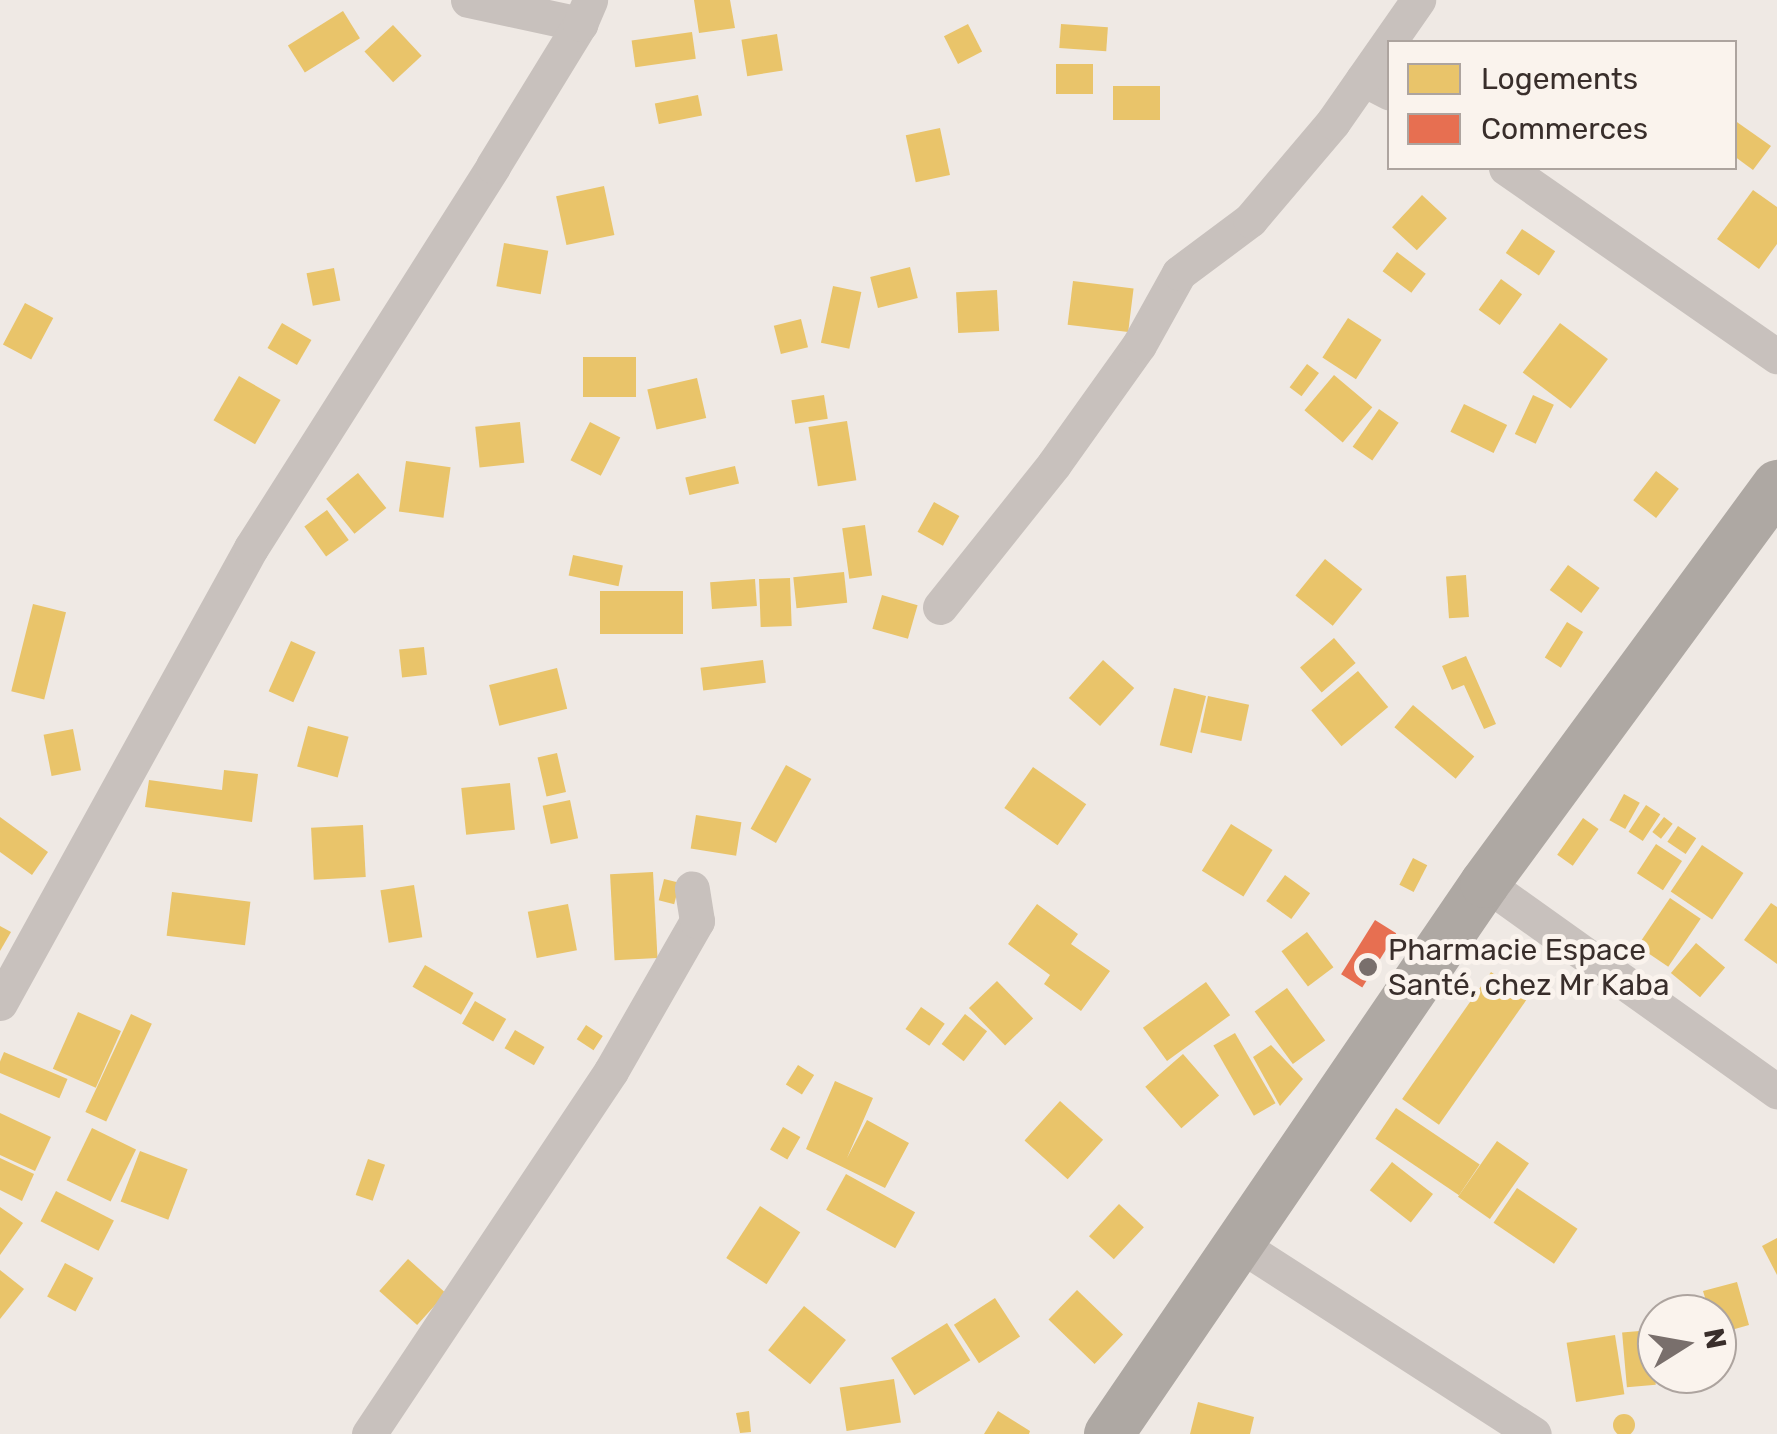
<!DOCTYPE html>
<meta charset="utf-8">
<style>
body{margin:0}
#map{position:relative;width:1777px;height:1434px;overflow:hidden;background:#efe9e4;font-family:Rubik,sans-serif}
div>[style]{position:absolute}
.homes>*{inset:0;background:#e9c46a;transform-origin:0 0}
.round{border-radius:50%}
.shops>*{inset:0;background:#e76f51;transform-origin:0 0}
.minor>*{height:35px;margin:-17.5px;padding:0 17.5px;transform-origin:17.5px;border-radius:17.5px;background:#c8c1bd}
.highway>*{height:50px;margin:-25px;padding:0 25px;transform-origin:25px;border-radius:25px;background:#aea8a3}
.dots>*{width:28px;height:28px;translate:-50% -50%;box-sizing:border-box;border:5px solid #faf3ed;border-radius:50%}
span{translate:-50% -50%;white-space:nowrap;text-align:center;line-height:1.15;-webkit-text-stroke:10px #faf3ed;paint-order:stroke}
.poi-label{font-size:30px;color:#392e2b}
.left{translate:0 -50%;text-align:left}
.legend{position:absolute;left:1387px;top:40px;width:350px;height:130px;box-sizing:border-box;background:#faf3ed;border:2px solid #ada49f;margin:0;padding:12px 18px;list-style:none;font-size:30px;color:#392e2b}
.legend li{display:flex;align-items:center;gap:20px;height:50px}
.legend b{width:50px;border:2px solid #ada49f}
.north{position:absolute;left:1637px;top:1294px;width:100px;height:100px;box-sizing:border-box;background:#faf3ed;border:2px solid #ada49f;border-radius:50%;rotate:79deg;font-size:28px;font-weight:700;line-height:40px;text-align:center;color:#392e2b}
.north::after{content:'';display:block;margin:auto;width:35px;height:45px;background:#796f6c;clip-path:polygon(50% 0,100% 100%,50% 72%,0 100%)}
</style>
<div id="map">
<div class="homes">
<i style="clip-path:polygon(694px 0,730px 0,735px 28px,699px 33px)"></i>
<i style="left:343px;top:11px;width:32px;height:65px;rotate:58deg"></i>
<i style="left:968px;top:24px;width:31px;height:27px;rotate:63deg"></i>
<i style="left:1061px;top:24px;width:47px;height:24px;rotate:4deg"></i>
<i style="left:393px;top:25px;width:42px;height:39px;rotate:47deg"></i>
<i style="left:692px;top:32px;width:27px;height:61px;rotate:82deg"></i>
<i style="left:777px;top:34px;width:37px;height:36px;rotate:81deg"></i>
<i style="left:1056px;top:64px;width:37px;height:30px"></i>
<i style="left:1113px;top:86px;width:47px;height:34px"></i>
<i style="left:698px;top:95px;width:21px;height:44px;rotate:79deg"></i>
<i style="clip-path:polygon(1734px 120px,1771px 146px,1753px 170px,1734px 156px)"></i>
<i style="left:940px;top:128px;width:48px;height:35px;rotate:78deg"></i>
<i style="left:604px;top:186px;width:50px;height:49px;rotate:78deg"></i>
<i style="clip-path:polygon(1753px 190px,1777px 207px,1777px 244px,1759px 269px,1717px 239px)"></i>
<i style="left:1422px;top:195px;width:34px;height:44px;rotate:43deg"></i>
<i style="left:1522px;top:229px;width:40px;height:29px;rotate:34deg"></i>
<i style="left:504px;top:243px;width:45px;height:44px;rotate:10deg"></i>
<i style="left:1397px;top:252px;width:36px;height:24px;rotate:37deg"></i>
<i style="left:910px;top:267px;width:32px;height:41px;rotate:76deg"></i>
<i style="left:334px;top:268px;width:33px;height:28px;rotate:79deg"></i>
<i style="left:1501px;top:279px;width:26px;height:38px;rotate:36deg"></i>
<i style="left:1073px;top:281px;width:61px;height:44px;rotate:7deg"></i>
<i style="left:833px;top:286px;width:29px;height:58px;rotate:12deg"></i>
<i style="left:997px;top:290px;width:41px;height:41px;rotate:87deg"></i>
<i style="left:25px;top:303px;width:32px;height:47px;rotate:28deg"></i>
<i style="left:1348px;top:318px;width:40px;height:47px;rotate:33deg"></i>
<i style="left:801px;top:319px;width:29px;height:28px;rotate:76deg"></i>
<i style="left:282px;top:323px;width:34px;height:29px;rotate:30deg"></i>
<i style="left:1560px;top:323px;width:60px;height:62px;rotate:37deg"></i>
<i style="left:636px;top:357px;width:40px;height:53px;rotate:90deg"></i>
<i style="left:1307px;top:364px;width:15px;height:29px;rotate:37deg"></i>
<i style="left:1334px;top:375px;width:50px;height:46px;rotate:40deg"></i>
<i style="left:239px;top:376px;width:48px;height:51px;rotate:30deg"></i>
<i style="left:697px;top:378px;width:41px;height:51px;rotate:77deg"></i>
<i style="left:824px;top:395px;width:24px;height:33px;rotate:81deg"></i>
<i style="left:1533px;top:395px;width:23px;height:43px;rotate:25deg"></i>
<i style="left:1464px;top:404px;width:48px;height:31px;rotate:26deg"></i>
<i style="left:1379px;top:409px;width:24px;height:46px;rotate:35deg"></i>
<i style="left:847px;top:421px;width:60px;height:39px;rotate:81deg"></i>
<i style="left:520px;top:422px;width:41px;height:45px;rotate:84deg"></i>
<i style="left:590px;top:422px;width:34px;height:43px;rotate:27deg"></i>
<i style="left:406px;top:461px;width:45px;height:51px;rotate:8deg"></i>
<i style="left:735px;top:466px;width:18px;height:51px;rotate:77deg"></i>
<i style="left:1656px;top:471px;width:29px;height:37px;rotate:38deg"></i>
<i style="left:358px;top:473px;width:45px;height:41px;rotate:51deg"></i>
<i style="left:934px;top:502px;width:29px;height:34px;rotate:29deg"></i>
<i style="left:327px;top:510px;width:37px;height:28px;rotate:54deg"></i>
<i style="left:865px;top:525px;width:51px;height:23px;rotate:82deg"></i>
<i style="left:573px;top:555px;width:51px;height:21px;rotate:12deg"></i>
<i style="left:1325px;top:559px;width:48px;height:47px;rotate:39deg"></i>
<i style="left:1568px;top:565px;width:39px;height:31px;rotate:36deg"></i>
<i style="left:844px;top:572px;width:31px;height:51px;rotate:84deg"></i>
<i style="left:1466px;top:575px;width:42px;height:20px;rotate:86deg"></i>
<i style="left:790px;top:578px;width:48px;height:31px;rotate:88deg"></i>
<i style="left:755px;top:579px;width:27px;height:45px;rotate:86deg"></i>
<i style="left:600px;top:591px;width:83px;height:43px"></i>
<i style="left:882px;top:595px;width:37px;height:35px;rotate:16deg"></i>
<i style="left:33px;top:604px;width:34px;height:90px;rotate:14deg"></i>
<i style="left:1567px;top:622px;width:19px;height:42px;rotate:32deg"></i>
<i style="left:1334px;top:638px;width:33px;height:45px;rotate:49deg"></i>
<i style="left:291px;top:641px;width:27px;height:55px;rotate:24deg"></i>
<i style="left:424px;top:647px;width:28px;height:25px;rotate:84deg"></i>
<i style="clip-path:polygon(1466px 656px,1496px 724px,1484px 729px,1464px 685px,1452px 690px,1442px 666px)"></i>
<i style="left:763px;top:660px;width:23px;height:63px;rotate:83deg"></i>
<i style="left:1103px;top:660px;width:42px;height:51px;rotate:42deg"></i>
<i style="left:557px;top:668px;width:42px;height:70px;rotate:76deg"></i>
<i style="left:1358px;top:671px;width:47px;height:61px;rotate:50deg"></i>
<i style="left:1174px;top:688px;width:33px;height:59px;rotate:14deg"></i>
<i style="left:1208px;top:696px;width:42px;height:37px;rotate:12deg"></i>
<i style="left:1413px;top:705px;width:80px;height:29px;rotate:40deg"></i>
<i style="left:308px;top:726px;width:42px;height:42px;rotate:15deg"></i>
<i style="left:73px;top:729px;width:42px;height:30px;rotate:79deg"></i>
<i style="left:557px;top:753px;width:40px;height:20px;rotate:77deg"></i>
<i style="left:786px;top:765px;width:29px;height:73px;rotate:29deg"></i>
<i style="left:1033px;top:767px;width:65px;height:50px;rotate:35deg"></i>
<i style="clip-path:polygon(224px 770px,258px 774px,252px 822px,145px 807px,149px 780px,222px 790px)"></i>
<i style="left:510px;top:783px;width:47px;height:49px;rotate:84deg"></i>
<i style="left:1624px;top:794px;width:18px;height:30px;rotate:29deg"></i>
<i style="left:570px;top:800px;width:39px;height:28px;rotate:78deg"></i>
<i style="left:1646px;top:805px;width:17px;height:32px;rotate:33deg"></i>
<i style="left:696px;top:815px;width:46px;height:34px;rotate:9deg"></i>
<i style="clip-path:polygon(0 817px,48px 852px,32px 875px,0 852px)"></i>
<i style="left:1664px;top:817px;width:11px;height:19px;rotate:38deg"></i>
<i style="left:1583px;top:818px;width:19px;height:45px;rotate:35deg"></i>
<i style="left:1231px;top:824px;width:49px;height:55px;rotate:32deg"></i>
<i style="left:363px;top:825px;width:52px;height:52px;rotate:87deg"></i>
<i style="left:1678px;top:826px;width:22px;height:19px;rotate:34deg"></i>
<i style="left:1656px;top:844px;width:31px;height:35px;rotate:33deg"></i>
<i style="left:1702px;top:845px;width:50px;height:56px;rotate:34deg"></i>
<i style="left:1413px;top:858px;width:16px;height:30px;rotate:27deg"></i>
<i style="left:653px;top:872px;width:86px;height:43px;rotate:87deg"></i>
<i style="left:1285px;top:875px;width:31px;height:32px;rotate:36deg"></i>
<i style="left:664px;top:879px;width:16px;height:22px;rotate:14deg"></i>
<i style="left:414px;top:885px;width:53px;height:34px;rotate:81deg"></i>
<i style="left:172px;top:892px;width:79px;height:44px;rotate:7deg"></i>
<i style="left:1670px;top:898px;width:37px;height:58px;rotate:34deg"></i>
<i style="clip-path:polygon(1771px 903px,1777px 907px,1777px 964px,1744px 940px)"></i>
<i style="left:568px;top:904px;width:47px;height:41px;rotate:79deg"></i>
<i style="clip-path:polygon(1037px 904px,1078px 934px,1071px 944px,1110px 971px,1081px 1011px,1044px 984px,1050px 975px,1008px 944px)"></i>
<i style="clip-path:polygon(0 926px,11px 932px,0 951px)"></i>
<i style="left:1307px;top:932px;width:44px;height:32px;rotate:53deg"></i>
<i style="left:1696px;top:943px;width:38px;height:39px;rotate:40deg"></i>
<i style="left:425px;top:965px;width:56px;height:25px;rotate:30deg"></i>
<i style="left:1491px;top:972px;width:45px;height:155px;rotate:35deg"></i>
<i style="left:997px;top:981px;width:52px;height:39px;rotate:46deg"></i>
<i style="left:1206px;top:982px;width:41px;height:78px;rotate:54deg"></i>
<i style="left:1287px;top:988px;width:65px;height:40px;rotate:54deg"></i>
<i style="left:475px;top:1001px;width:36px;height:26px;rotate:30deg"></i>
<i style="left:921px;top:1007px;width:29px;height:27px;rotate:35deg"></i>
<i style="left:78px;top:1012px;width:47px;height:62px;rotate:24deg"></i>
<i style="left:131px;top:1014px;width:23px;height:108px;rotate:25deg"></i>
<i style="left:965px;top:1014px;width:28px;height:38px;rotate:38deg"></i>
<i style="left:586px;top:1025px;width:20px;height:17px;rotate:33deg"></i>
<i style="left:515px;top:1030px;width:34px;height:21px;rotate:30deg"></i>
<i style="left:1235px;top:1033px;width:81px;height:25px;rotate:60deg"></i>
<i style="clip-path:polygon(1271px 1045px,1303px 1079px,1280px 1106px,1253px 1057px)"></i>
<i style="left:4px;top:1052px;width:69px;height:21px;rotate:23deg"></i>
<i style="left:1183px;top:1054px;width:55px;height:50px;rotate:49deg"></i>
<i style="left:798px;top:1065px;width:19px;height:23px;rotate:32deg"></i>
<i style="clip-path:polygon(835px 1081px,873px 1098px,847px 1158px,867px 1120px,909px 1143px,885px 1188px,806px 1149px)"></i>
<i style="left:1060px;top:1101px;width:58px;height:53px;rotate:42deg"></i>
<i style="left:1396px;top:1108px;width:101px;height:37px;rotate:34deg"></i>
<i style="clip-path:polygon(0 1113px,51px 1137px,35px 1171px,0 1155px)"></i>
<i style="left:783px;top:1127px;width:20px;height:26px;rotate:30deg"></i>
<i style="left:92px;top:1128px;width:49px;height:58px;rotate:26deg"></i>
<i style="left:1497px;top:1141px;width:39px;height:68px;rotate:35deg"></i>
<i style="left:140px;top:1151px;width:51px;height:54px;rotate:21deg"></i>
<i style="clip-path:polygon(0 1158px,34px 1174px,22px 1201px,0 1190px)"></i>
<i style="left:368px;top:1159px;width:18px;height:38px;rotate:19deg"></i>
<i style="left:1392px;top:1162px;width:52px;height:36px;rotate:38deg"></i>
<i style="left:846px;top:1174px;width:79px;height:41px;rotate:29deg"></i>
<i style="left:1517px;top:1188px;width:73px;height:42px;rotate:34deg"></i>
<i style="left:56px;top:1191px;width:65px;height:34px;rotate:27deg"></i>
<i style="left:1119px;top:1204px;width:34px;height:44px;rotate:43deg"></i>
<i style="left:760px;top:1206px;width:48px;height:62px;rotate:33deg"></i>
<i style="clip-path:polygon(0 1207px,23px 1223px,0 1255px)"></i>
<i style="clip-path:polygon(1777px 1238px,1777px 1275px,1762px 1246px)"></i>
<i style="left:408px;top:1259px;width:51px;height:43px;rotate:42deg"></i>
<i style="left:65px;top:1263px;width:32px;height:38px;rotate:28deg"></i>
<i style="clip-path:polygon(0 1270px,24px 1289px,0 1319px)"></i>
<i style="clip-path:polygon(1737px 1282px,1749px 1325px,1717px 1334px,1717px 1314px,1710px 1314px,1703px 1291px)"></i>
<i style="left:1077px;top:1290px;width:64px;height:41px;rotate:44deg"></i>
<i style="left:995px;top:1298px;width:46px;height:49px;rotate:57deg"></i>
<i style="left:804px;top:1306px;width:54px;height:57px;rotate:39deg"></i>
<i style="left:947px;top:1323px;width:44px;height:66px;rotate:58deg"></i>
<i style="left:1651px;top:1330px;width:55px;height:29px;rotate:85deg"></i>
<i style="left:1615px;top:1335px;width:60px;height:49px;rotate:81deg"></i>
<i style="left:894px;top:1379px;width:44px;height:55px;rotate:81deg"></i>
<i style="clip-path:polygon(1198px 1402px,1254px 1417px,1250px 1434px,1190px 1434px)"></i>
<i style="clip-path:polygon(749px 1411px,751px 1432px,740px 1433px,736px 1413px)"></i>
<i style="clip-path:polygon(998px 1411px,1030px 1431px,1029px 1434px,984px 1434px)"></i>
<i class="round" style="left:1613px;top:1414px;width:22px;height:22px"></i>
</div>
<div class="shops">
<i style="left:1375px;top:920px;width:25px;height:64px;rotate:32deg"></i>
</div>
<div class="minor">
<i style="left:468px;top:0;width:115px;rotate:12.1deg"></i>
<i style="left:1363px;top:79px;width:30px;rotate:27deg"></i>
<i style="left:1506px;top:168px;width:330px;rotate:34.8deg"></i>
<i style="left:940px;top:607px;width:183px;rotate:-51.4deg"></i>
<i style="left:1054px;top:464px;width:146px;rotate:-54.5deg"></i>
<i style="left:1139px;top:345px;width:82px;rotate:-60.9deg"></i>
<i style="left:1179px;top:273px;width:89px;rotate:-36.7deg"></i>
<i style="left:1250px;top:220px;width:128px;rotate:-49.7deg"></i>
<i style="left:1333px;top:122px;width:149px;rotate:-55.1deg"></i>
<i style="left:1485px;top:883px;width:359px;rotate:35.5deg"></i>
<i style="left:0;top:1003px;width:520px;rotate:-61.12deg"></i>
<i style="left:251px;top:548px;width:452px;rotate:-57.6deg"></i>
<i style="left:493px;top:166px;width:167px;rotate:-58.5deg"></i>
<i style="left:580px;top:24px;width:26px;rotate:-67deg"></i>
<i style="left:1242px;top:1246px;width:347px;rotate:32.8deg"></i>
<i style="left:369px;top:1434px;width:436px;rotate:-56.3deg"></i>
<i style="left:611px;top:1071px;width:173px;rotate:-60.2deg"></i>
<i style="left:697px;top:921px;width:33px;rotate:-99deg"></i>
</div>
<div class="highway">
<i style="left:1109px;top:1434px;width:667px;rotate:-55.69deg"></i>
<i style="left:1485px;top:883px;width:494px;rotate:-53.7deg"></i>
</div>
<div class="dots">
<i style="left:1368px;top:967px;background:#796f6c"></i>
</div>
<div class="poi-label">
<span class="left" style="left:1388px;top:967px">Pharmacie Espace<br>Santé, chez Mr Kaba</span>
</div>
<ul class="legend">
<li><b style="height:28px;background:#e9c46a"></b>Logements</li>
<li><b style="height:28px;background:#e76f51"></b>Commerces</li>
</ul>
<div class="north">N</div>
</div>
